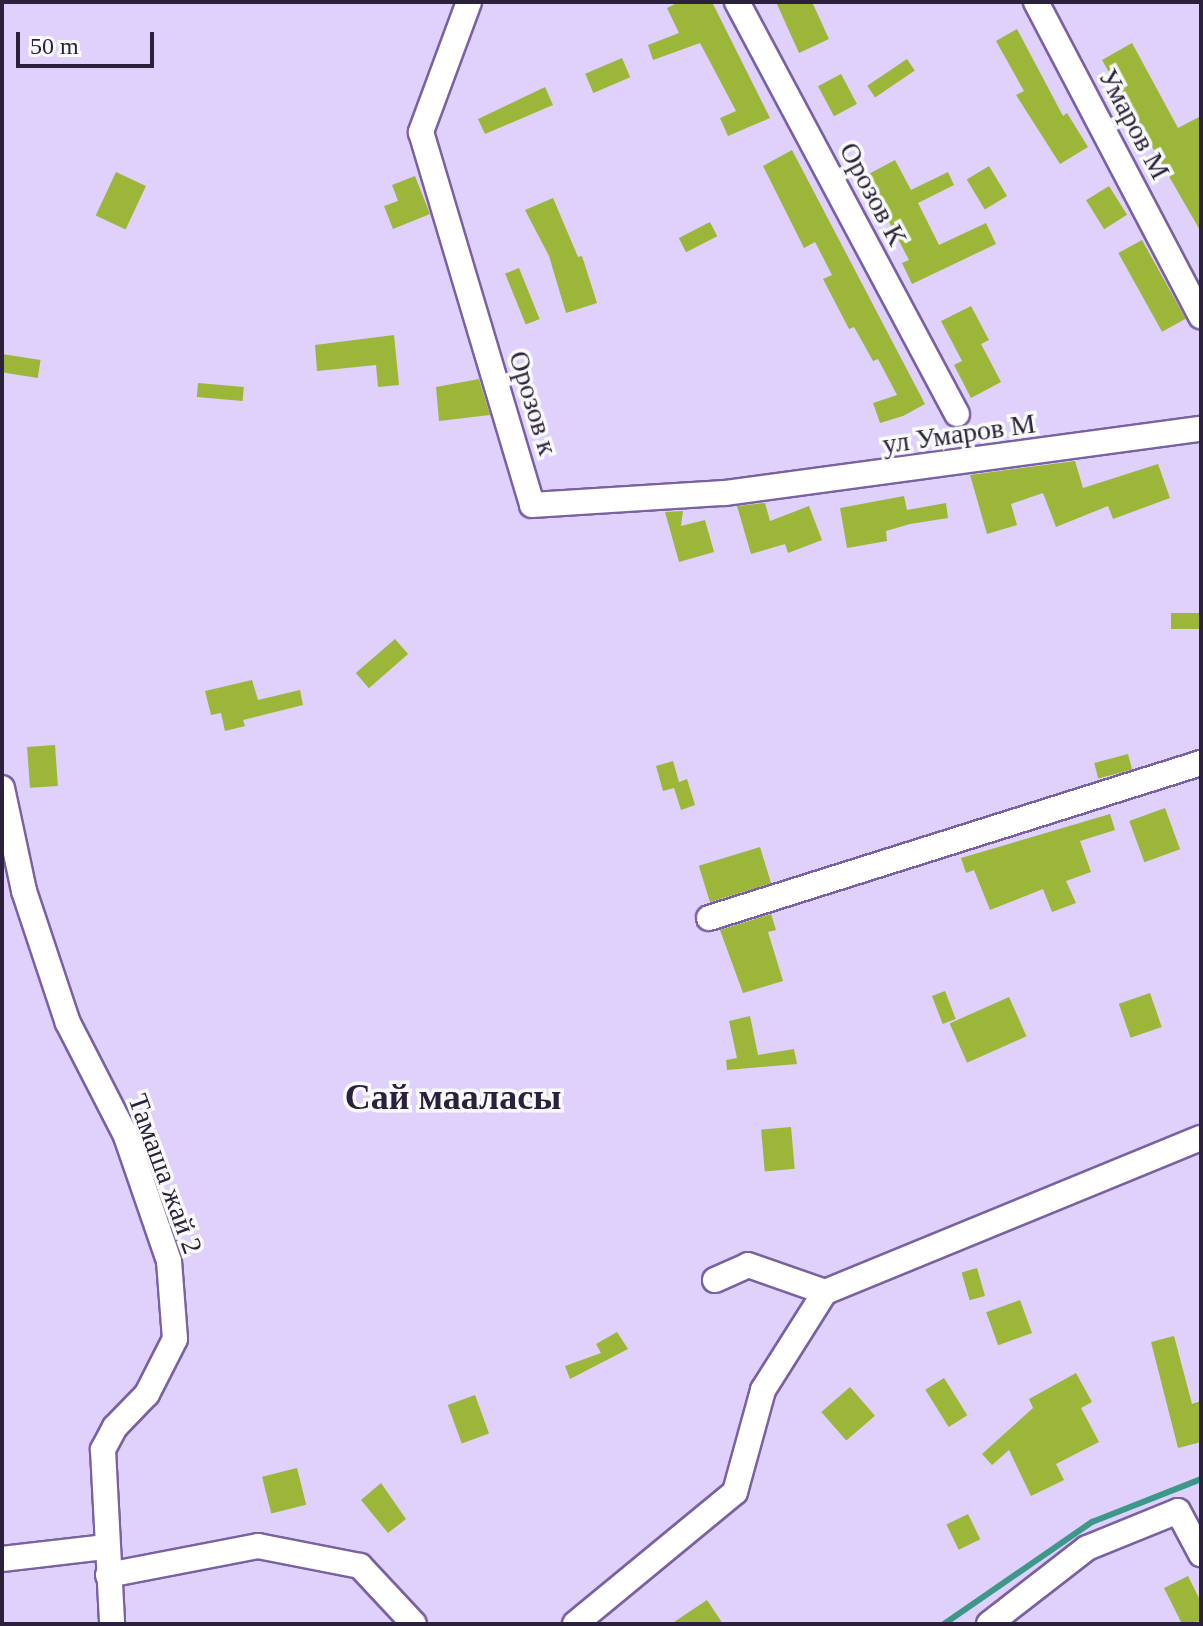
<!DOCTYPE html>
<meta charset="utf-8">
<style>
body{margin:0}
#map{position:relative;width:1203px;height:1626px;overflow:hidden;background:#dfd0fc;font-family:Georgia,serif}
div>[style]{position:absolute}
.stream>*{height:6px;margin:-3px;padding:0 3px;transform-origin:3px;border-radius:3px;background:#3c998a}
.building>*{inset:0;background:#9cb639;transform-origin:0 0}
.roads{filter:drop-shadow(2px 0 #7a61a2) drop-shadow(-2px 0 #7a61a2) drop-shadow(0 2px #7a61a2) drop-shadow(0 -2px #7a61a2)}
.minor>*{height:24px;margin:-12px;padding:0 12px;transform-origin:12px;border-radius:12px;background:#fff}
span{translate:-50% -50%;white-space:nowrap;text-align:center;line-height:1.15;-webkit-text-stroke:7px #fafafa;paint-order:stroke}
.street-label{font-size:28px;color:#2b213c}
.district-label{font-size:36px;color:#2b213c;font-weight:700}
.frame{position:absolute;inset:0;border:4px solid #2b213c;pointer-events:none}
.scale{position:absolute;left:16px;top:32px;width:138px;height:36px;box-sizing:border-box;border:4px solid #2b213c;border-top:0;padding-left:10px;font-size:24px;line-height:28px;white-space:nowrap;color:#2b213c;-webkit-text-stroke:6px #fafafa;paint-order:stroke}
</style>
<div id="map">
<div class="stream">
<i style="left:944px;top:1624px;width:180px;rotate:-34.6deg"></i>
<i style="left:1092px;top:1522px;width:117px;rotate:-21.5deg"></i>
</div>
<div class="building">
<i style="clip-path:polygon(679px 2px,712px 2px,770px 118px,728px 136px,720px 118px,736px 111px,700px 43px,653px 60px,648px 45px,679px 33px,667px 8px)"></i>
<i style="clip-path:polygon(776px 2px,812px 2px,829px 39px,799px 53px)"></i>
<i style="clip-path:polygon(1017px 29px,1063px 116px,1067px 113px,1088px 147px,1060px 164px,1016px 95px,1024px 91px,996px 41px)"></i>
<i style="clip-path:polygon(1132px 43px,1178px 128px,1201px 116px,1201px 232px,1102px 60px)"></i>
<i style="left:622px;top:58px;width:21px;height:40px;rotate:67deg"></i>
<i style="left:907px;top:59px;width:14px;height:48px;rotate:56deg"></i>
<i style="left:841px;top:74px;width:34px;height:26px;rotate:62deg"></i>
<i style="clip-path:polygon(545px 87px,553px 105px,485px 134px,478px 119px)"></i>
<i style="clip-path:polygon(792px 150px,925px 404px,903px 416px,880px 423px,873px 403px,897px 395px,878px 359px,873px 361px,854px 327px,849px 329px,823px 279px,832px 275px,815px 242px,804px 248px,763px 166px)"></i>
<i style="clip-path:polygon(895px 160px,911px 190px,948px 172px,954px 185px,918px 203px,939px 245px,986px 223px,996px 244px,912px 284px,902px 263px,909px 260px,865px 176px)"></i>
<i style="left:989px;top:166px;width:35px;height:26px;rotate:59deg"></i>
<i style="left:116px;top:172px;width:33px;height:48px;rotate:25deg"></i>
<i style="clip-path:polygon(415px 176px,430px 214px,393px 229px,384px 206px,398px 201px,392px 185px)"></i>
<i style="left:1109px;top:186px;width:34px;height:27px;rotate:58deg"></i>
<i style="clip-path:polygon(553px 198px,578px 257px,582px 256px,597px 303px,566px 313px,549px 256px,525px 210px)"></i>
<i style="left:710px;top:222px;width:16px;height:35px;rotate:63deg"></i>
<i style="left:1142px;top:240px;width:90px;height:27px;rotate:61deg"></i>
<i style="left:519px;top:268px;width:55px;height:15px;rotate:68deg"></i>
<i style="clip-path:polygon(971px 306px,989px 340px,981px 344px,1001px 382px,971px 398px,954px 365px,962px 361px,941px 321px)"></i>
<i style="clip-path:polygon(394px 335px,399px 385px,378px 387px,376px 365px,317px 371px,315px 345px)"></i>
<i style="left:2px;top:354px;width:39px;height:18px;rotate:9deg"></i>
<i style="clip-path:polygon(479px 379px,490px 415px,439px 421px,436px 387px)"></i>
<i style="left:198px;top:383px;width:46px;height:14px;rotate:5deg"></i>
<i style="clip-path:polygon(1075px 461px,1083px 488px,1158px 464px,1170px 498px,1113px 519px,1108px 506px,1056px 527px,1043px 493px,1011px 504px,1017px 525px,987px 534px,970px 475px)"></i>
<i style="clip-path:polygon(904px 496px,907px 510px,946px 503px,948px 518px,910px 524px,886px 531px,887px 541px,847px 548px,840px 508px)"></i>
<i style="clip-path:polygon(765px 503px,770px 521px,809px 506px,822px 540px,788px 553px,785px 544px,751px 554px,737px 506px)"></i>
<i style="clip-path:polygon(683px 511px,681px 526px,705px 520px,714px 552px,679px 562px,665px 512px)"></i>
<i style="left:1201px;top:613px;width:16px;height:30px;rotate:90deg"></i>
<i style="left:395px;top:639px;width:20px;height:52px;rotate:49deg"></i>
<i style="clip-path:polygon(252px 680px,258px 700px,300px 690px,303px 705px,243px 720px,245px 726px,225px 731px,221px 713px,211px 715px,205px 691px)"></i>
<i style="left:55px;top:745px;width:41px;height:28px;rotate:86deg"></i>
<i style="left:1128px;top:754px;width:16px;height:35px;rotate:75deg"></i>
<i style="clip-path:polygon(673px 761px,679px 782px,687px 779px,695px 805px,681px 810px,674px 788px,663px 791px,656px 766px)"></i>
<i style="left:1165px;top:808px;width:44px;height:38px;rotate:70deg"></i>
<i style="clip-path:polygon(1110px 814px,1115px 830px,1080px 841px,1091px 872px,1066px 881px,1076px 903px,1052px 912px,1043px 889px,990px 910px,974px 870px,966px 873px,961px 858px)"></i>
<i style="left:760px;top:847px;width:38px;height:64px;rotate:73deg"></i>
<i style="clip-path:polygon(771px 914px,776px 930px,768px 932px,783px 981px,743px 993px,720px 930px)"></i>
<i style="left:945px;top:991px;width:30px;height:14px;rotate:69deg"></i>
<i style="left:1150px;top:993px;width:36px;height:33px;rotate:71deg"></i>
<i style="left:1009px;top:997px;width:43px;height:65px;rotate:66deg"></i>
<i style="clip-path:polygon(750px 1016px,758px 1055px,794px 1049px,797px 1064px,727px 1070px,726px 1060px,737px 1058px,729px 1021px)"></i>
<i style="left:791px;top:1127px;width:42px;height:30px;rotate:85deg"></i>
<i style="left:977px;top:1268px;width:29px;height:16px;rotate:74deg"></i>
<i style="left:1020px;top:1300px;width:35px;height:36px;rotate:70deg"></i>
<i style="clip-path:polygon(617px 1332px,628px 1349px,570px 1379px,565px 1366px,601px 1353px,596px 1344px)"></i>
<i style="clip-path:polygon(1174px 1336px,1192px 1404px,1201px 1401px,1201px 1442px,1178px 1448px,1151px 1342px)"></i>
<i style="clip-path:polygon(1076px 1373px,1092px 1402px,1081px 1408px,1099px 1442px,1056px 1464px,1064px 1480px,1031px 1496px,1009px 1450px,992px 1465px,982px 1454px,1033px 1408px,1029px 1399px)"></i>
<i style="left:944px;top:1378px;width:44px;height:22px;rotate:58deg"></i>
<i style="left:850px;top:1387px;width:38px;height:38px;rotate:49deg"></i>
<i style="left:475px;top:1395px;width:41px;height:29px;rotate:70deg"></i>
<i style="left:297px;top:1468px;width:38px;height:36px;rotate:76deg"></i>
<i style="clip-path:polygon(381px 1483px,406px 1519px,388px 1533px,361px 1500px)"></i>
<i style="left:968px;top:1514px;width:28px;height:24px;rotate:64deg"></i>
<i style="clip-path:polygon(1188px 1576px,1201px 1602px,1201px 1621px,1182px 1624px,1164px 1588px)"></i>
<i style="clip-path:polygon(707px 1600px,723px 1624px,671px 1624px)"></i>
</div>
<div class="roads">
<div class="minor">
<i style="left:469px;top:2px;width:139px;rotate:110.3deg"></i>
<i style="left:421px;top:132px;width:389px;rotate:73.4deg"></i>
<i style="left:532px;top:505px;width:193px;rotate:-3.6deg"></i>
<i style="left:725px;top:493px;width:480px;rotate:-7.7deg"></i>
<i style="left:737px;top:2px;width:467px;rotate:61.9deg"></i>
<i style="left:1036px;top:2px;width:355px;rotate:62.3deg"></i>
<i style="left:2px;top:788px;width:105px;rotate:77.9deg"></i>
<i style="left:24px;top:891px;width:139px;rotate:71.6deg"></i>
<i style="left:68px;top:1023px;width:127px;rotate:62.8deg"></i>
<i style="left:126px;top:1136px;width:132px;rotate:71deg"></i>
<i style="left:169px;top:1261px;width:78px;rotate:85.6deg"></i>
<i style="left:175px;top:1339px;width:62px;rotate:117deg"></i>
<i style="left:147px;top:1394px;width:46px;rotate:134.1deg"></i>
<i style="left:115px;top:1427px;width:26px;rotate:118deg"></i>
<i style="left:103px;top:1450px;width:174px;rotate:87deg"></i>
<i style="left:709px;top:918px;width:516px;rotate:-17.49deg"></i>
<i style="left:715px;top:1280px;width:36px;rotate:-24deg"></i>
<i style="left:748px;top:1265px;width:82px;rotate:19.3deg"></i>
<i style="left:825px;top:1292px;width:406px;rotate:-22.3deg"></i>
<i style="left:2px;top:1559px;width:105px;rotate:-6.6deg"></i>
<i style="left:108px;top:1575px;width:153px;rotate:-10.9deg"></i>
<i style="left:258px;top:1546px;width:104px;rotate:11.1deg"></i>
<i style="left:360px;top:1566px;width:79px;rotate:47deg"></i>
<i style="left:575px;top:1624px;width:207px;rotate:-39.5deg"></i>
<i style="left:735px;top:1492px;width:106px;rotate:-74.6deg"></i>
<i style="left:763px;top:1390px;width:116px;rotate:-57.7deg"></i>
<i style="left:989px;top:1624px;width:124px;rotate:-37.8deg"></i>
<i style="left:1087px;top:1548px;width:98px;rotate:-22.1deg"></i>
<i style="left:1178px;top:1511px;width:49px;rotate:61.9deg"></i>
</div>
</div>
<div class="street-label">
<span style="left:1134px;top:124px;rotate:62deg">Умаров М</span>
<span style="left:873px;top:194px;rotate:62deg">Орозов К</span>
<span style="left:533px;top:403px;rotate:73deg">Орозов к</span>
<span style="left:959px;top:434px;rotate:-8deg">ул Умаров М</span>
<span style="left:165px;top:1174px;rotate:70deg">Тамаша жай 2</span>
</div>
<div class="district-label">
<span style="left:453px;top:1098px">Сай мааласы</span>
</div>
<div class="frame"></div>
<div class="scale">50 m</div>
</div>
